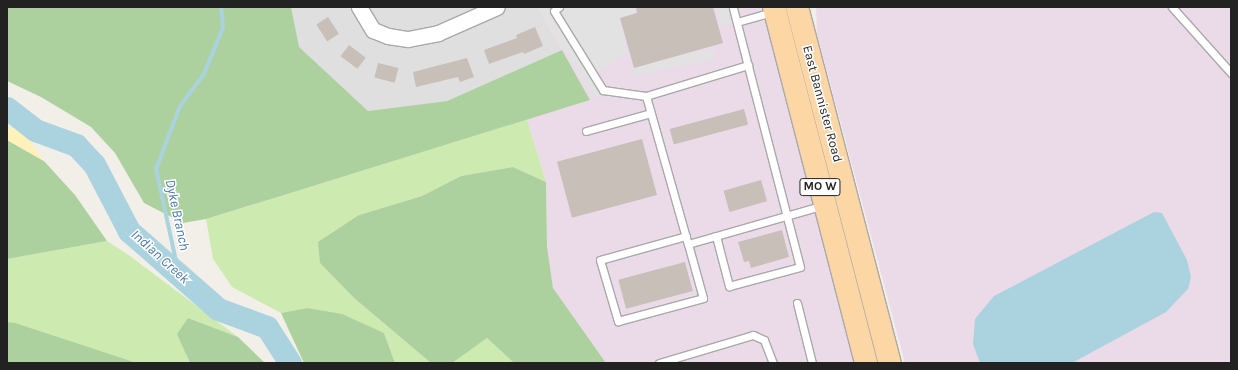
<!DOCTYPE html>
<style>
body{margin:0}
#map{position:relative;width:1238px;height:370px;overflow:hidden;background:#f2efe9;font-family:Karla,sans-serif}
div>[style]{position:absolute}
.residential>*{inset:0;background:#e0dfdf}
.industrial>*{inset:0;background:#ebdbe8}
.grass>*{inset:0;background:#cdebb0}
.forest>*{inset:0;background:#add19e}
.sand>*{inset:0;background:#fff1ba}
.parking>*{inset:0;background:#e2e2e2;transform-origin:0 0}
.water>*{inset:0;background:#aad3df}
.stream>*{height:4px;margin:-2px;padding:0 2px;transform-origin:2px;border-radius:2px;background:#aad3df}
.river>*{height:23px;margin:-11.5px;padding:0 11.5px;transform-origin:11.5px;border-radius:11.5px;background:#aad3df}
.building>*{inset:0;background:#c7bfb8;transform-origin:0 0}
.roads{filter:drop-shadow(1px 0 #a9a9a9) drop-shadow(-1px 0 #a9a9a9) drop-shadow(0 1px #a9a9a9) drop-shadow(0 -1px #a9a9a9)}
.service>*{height:7px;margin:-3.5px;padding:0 3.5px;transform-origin:3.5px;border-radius:3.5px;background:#fff}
.minor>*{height:15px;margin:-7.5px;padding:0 7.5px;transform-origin:7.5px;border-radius:7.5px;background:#fff}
.primary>*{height:22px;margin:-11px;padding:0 11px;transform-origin:11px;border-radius:11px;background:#fcd6a4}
span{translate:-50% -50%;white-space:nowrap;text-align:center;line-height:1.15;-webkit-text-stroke:3px #fff;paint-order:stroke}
.shield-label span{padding:1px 3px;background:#fff;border:1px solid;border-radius:3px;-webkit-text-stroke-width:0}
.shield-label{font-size:12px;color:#222;font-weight:700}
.street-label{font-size:13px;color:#222}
.water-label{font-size:14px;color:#4a7aab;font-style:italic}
.frame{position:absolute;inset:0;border:8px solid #222;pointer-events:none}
</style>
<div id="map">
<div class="residential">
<i style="clip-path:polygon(291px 7px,538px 7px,562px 50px,447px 101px,368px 111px,298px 47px)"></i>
</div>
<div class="industrial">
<i style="clip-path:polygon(538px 7px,763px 7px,854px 363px,606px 363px,553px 288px,547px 246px,546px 182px,527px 119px,590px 100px)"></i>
<i style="clip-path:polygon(816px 7px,1231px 7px,1231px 363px,905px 363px,817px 34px)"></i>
</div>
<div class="grass">
<i style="clip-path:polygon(527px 119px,546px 182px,513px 167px,461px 176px,422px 196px,359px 215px,320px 263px,354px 298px,431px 363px,395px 363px,384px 333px,307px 308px,281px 313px,232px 287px,213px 259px,206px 219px)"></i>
<i style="clip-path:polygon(107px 241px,130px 256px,238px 337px,188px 318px,186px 355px,190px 363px,137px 363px,7px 322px,7px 259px)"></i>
<i style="clip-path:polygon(487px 338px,514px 363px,452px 363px,463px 354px)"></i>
</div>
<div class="forest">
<i style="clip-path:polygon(7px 7px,291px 7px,299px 47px,368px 111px,447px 101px,562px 50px,590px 100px,206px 219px,183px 223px,144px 203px,115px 153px,91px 127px,41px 97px,7px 81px)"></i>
<i style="clip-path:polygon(7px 140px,44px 161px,75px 195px,107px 241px,7px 259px)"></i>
<i style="clip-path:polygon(513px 167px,546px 182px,547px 246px,553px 288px,606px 363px,514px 363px,487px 338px,452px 363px,431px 363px,354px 298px,320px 263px,318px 242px,359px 215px,422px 196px,461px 176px)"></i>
<i style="clip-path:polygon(307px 308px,342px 314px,384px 333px,395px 363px,304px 363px,281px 313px)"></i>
<i style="clip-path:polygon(188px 318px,238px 337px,265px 363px,190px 363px,177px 334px)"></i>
<i style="clip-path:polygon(7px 322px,15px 323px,137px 363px,7px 363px)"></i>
</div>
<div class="sand">
<i style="clip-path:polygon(7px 125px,27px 137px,44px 161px,7px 140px)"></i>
</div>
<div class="parking">
<i style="clip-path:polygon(538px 7px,634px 7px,635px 12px,618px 18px,628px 52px,592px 75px,603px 94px,594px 98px)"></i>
<i style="clip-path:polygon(717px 7px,745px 7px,728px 11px,732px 24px,722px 27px)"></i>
<i style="left:714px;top:49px;width:10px;height:84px;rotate:79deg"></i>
</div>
<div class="water">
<i style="clip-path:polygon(1154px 212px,1162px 213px,1187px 260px,1191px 277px,1188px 289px,1166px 312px,1072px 363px,980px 363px,973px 344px,975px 319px,994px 296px)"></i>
</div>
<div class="stream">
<i style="left:179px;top:275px;width:108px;rotate:-102.2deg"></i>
<i style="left:156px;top:169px;width:67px;rotate:-69.1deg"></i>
<i style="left:180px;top:106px;width:38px;rotate:-53deg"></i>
<i style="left:203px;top:76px;width:52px;rotate:-67.4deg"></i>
<i style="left:223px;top:28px;width:21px;rotate:-95deg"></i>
</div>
<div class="river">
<i style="left:7px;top:108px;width:36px;rotate:38deg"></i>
<i style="left:35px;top:130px;width:44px;rotate:20.1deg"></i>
<i style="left:76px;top:145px;width:26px;rotate:47deg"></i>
<i style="left:94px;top:164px;width:76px;rotate:62.4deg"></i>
<i style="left:129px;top:231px;width:118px;rotate:41.2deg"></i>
<i style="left:218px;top:309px;width:52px;rotate:20.2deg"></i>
<i style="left:267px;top:327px;width:43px;rotate:57.4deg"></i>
</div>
<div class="building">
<i style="clip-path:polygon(636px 7px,713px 7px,723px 43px,634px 68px,620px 18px,637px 13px)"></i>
<i style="left:328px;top:17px;width:20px;height:14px;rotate:57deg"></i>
<i style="clip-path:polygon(535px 27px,543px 46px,524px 54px,523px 52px,489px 64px,484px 50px,517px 38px,516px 35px)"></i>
<i style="left:349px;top:45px;width:21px;height:14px;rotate:37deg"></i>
<i style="clip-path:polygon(467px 58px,474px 77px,460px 82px,458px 77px,416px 87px,413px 72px)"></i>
<i style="left:378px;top:63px;width:21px;height:15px;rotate:14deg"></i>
<i style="left:744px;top:109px;width:16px;height:77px;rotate:75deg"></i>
<i style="left:642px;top:139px;width:58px;height:88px;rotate:75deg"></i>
<i style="left:761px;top:180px;width:22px;height:39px;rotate:74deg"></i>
<i style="clip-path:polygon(782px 230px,789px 257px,751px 268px,749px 261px,744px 262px,738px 242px)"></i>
<i style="left:685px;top:262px;width:30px;height:69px;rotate:75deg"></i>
</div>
<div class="roads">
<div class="service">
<i style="left:559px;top:7px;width:6px;rotate:141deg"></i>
<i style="left:554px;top:11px;width:93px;rotate:58.2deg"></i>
<i style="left:603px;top:90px;width:43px;rotate:7.9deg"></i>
<i style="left:646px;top:96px;width:107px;rotate:-16.9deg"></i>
<i style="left:1172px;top:7px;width:89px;rotate:48.2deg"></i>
<i style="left:737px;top:22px;width:37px;rotate:-16deg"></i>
<i style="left:646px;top:96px;width:154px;rotate:74.2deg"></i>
<i style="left:688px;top:244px;width:29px;rotate:-16deg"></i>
<i style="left:716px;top:236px;width:52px;rotate:75.4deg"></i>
<i style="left:729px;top:286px;width:73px;rotate:-15deg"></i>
<i style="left:800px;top:267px;width:268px;rotate:-104.5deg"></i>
<i style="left:586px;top:131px;width:67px;rotate:-15.5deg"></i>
<i style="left:686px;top:236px;width:89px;rotate:164.4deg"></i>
<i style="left:600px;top:260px;width:64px;rotate:73.6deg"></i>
<i style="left:618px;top:321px;width:88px;rotate:-15.1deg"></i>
<i style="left:703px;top:298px;width:56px;rotate:-105.5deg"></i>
<i style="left:716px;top:236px;width:112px;rotate:-16deg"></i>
<i style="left:797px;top:303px;width:62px;rotate:76deg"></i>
<i style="left:659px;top:363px;width:98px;rotate:-16.6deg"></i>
<i style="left:753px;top:335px;width:12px;rotate:24deg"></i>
<i style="left:764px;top:340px;width:25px;rotate:69deg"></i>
</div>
<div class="minor">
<i style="left:359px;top:7px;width:27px;rotate:59deg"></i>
<i style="left:373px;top:30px;width:16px;rotate:22deg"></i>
<i style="left:388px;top:36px;width:20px;rotate:9deg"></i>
<i style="left:408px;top:39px;width:31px;rotate:-11deg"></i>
<i style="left:438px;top:33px;width:64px;rotate:-23.8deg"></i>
</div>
<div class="primary">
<i style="left:774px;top:7px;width:368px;rotate:75.5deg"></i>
<i style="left:797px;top:7px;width:368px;rotate:75.4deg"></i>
</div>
</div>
<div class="shield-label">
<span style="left:820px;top:187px">MO W</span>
</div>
<div class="street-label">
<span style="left:822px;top:104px;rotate:75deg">East Bannister Road</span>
</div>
<div class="water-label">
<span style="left:177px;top:215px;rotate:78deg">Dyke Branch</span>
<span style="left:160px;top:257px;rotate:42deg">Indian Creek</span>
</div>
<div class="frame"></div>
</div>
